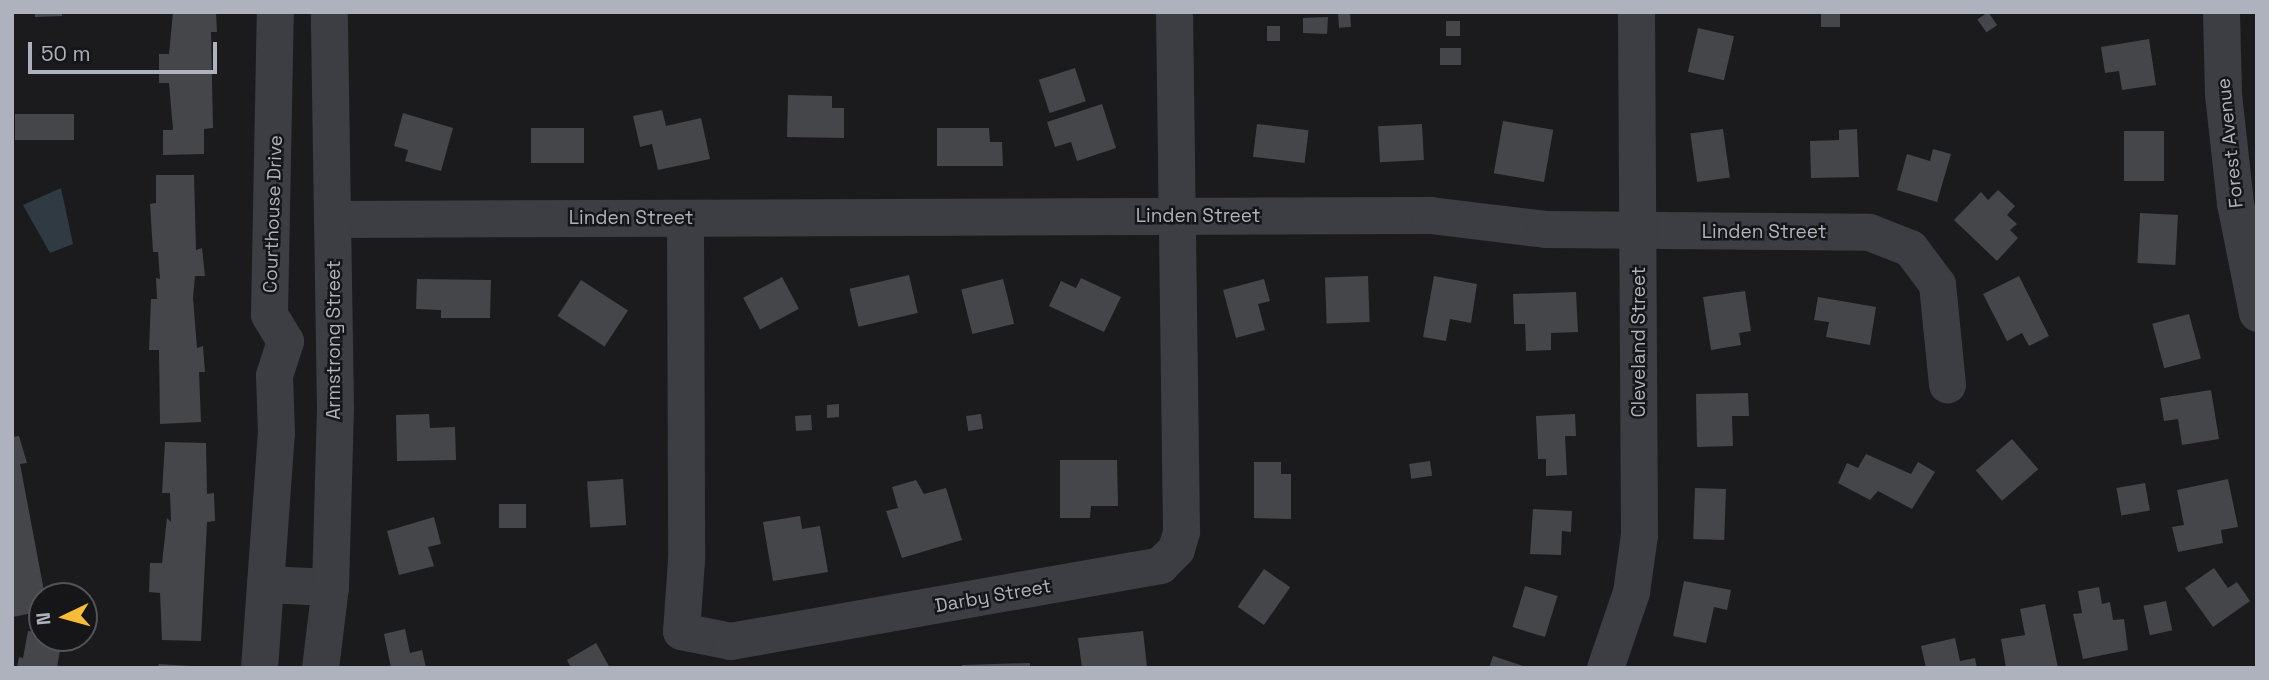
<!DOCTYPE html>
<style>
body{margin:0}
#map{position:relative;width:2269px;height:680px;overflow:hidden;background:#1b1b1d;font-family:"Space Grotesk",sans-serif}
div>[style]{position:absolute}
.water>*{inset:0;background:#303a42}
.building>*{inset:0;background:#45464a;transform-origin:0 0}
.minor>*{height:37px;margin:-18.5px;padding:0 18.5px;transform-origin:18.5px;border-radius:18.5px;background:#3d3e44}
span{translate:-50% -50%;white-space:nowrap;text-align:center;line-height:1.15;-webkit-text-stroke:5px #161618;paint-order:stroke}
.street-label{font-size:19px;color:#adb2bd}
.frame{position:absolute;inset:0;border:14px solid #adb2bd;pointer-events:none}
.north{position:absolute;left:28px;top:582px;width:70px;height:70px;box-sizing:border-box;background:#161618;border:2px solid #52545a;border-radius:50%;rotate:265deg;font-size:19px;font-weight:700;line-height:28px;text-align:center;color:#adb2bd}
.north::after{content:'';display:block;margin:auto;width:24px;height:32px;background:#f9bc37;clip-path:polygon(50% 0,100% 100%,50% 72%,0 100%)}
.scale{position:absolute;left:28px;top:42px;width:189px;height:32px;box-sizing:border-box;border:4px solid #adb2bd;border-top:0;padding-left:9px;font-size:21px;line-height:24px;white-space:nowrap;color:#adb2bd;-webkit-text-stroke:5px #161618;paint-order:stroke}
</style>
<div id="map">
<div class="water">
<i style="clip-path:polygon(61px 188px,73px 244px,50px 253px,23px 205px)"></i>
</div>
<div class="building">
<i style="clip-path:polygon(35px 12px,62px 12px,62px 16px,35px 17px)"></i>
<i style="clip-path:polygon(173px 12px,216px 12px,217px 32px,211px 32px,213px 128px,204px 129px,204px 154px,163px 155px,163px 130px,173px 130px,169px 83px,159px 83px,159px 54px,169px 54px)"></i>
<i style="left:1821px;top:12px;width:19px;height:15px"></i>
<i style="left:1988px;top:12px;width:16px;height:13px;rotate:55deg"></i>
<i style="left:1350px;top:13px;width:14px;height:12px;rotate:86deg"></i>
<i style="clip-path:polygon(1328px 17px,1327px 34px,1303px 33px,1303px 18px)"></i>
<i style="left:1446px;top:21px;width:14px;height:15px"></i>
<i style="left:1267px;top:26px;width:13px;height:15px"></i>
<i style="left:1698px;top:28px;width:37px;height:45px;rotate:13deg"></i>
<i style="clip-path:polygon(2149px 39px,2156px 85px,2122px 90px,2119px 71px,2105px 73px,2101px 47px)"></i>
<i style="left:1440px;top:48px;width:21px;height:17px"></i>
<i style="left:1075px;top:68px;width:35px;height:38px;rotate:72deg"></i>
<i style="clip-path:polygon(788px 95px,832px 96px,832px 108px,844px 108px,844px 138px,787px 137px)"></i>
<i style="clip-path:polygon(1102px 104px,1116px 148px,1077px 161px,1071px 142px,1055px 147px,1047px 122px)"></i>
<i style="clip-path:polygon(662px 110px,666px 126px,701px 118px,710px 159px,658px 170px,652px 144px,640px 147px,633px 116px)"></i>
<i style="clip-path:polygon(403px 113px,453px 128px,441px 171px,405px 161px,408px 150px,394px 146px)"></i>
<i style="left:74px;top:114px;width:26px;height:59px;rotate:90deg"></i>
<i style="left:1503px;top:121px;width:51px;height:53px;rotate:10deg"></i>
<i style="left:1257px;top:124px;width:52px;height:33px;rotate:7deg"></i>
<i style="left:1422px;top:124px;width:36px;height:44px;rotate:87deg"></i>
<i style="left:531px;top:128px;width:53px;height:35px"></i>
<i style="clip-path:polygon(937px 128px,989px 128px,990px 142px,1002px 142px,1003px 166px,937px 166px)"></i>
<i style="left:1723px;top:129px;width:49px;height:33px;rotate:82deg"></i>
<i style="clip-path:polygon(1857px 129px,1859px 177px,1811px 178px,1810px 141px,1839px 140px,1839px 130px)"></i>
<i style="left:2124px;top:131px;width:40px;height:50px"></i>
<i style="clip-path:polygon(1933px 149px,1951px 154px,1937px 202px,1897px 190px,1907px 154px,1930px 161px)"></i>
<i style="clip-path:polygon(156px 175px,194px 175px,196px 250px,202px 248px,205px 276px,195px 276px,193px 298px,197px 348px,203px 346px,205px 372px,199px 372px,201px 422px,160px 424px,159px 350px,149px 350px,151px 299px,157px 299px,156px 278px,160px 279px,158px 252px,153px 252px,150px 204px,156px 203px)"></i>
<i style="clip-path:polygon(1998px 190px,2015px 206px,2007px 215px,2017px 224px,2010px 230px,2018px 238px,1997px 261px,1954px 220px,1981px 192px,1988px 200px)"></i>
<i style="left:2140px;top:213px;width:38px;height:50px;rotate:3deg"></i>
<i style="left:909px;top:275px;width:39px;height:61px;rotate:77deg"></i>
<i style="left:1368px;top:276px;width:46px;height:43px;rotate:88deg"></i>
<i style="clip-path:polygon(1434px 276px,1477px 284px,1471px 323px,1450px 319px,1446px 341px,1423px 337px)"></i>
<i style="clip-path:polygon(2019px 276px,2049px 336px,2029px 346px,2022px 333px,2007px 341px,1983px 294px)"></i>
<i style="left:782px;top:277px;width:36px;height:44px;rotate:62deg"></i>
<i style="clip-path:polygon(1081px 278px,1121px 297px,1104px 332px,1049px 306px,1061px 281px,1076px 288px)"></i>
<i style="clip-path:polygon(417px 279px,491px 280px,490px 318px,441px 318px,441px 310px,416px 309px)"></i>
<i style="left:1003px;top:279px;width:46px;height:43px;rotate:76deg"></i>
<i style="clip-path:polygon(1264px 279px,1270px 301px,1258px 304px,1265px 330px,1236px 338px,1223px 290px)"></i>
<i style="left:581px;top:280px;width:56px;height:43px;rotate:33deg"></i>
<i style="clip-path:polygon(1745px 291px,1751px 331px,1739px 333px,1741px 345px,1711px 350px,1703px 297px)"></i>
<i style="clip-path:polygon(1576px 292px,1578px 332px,1551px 333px,1551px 350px,1526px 351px,1525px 324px,1514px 324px,1513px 294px)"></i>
<i style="clip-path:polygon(1818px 297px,1876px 307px,1870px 345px,1826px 337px,1829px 322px,1814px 320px)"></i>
<i style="left:2189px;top:314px;width:46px;height:38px;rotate:75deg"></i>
<i style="clip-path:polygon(2211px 390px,2219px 439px,2182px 445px,2178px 419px,2164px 421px,2160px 398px)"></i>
<i style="clip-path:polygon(1748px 393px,1749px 416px,1732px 416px,1733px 446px,1697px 447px,1696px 394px)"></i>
<i style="clip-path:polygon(839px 404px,839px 417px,827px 418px,827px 405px)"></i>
<i style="clip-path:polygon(429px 414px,430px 428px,455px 427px,456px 460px,397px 461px,396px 415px)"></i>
<i style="left:981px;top:414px;width:15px;height:15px;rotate:82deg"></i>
<i style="clip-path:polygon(1575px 414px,1576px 436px,1565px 436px,1567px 475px,1546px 476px,1546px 459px,1538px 459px,1536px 416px)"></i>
<i style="left:811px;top:415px;width:15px;height:16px;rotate:86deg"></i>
<i style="clip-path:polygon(19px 436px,27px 463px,20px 464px,45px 596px,42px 611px,13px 617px,12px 437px)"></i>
<i style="left:2012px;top:439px;width:40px;height:48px;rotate:49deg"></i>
<i style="clip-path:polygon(165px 442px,206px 443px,207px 494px,214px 493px,215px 521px,207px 522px,201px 641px,162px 640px,160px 593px,149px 592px,150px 563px,162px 563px,167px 518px,171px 522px,170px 493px,162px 493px)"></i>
<i style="clip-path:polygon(1866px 454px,1911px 474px,1918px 462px,1935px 472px,1912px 509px,1878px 491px,1870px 500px,1838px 483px,1847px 463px,1858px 468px)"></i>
<i style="clip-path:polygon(1060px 460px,1117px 460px,1118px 506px,1091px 506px,1090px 518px,1060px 518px)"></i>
<i style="left:1430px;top:461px;width:15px;height:21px;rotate:82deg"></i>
<i style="clip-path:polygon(1254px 462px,1281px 462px,1281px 474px,1291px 474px,1291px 519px,1254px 518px)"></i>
<i style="left:623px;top:479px;width:46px;height:36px;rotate:86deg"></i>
<i style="clip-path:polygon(2228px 479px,2238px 527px,2221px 530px,2223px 543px,2178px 552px,2172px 527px,2184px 525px,2177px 490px)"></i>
<i style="clip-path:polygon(916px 480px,924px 494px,946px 488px,962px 540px,902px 558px,886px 511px,898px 508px,892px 487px)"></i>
<i style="left:2145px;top:483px;width:28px;height:29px;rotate:80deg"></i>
<i style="left:1695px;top:488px;width:31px;height:51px;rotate:2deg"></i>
<i style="left:499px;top:504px;width:27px;height:24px"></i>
<i style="clip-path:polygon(1533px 509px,1572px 511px,1571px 532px,1562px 531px,1561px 555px,1530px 554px)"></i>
<i style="clip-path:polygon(800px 516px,802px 529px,820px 526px,828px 572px,773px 581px,763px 522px)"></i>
<i style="clip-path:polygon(434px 517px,441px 544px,428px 547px,434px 566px,399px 575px,387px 531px)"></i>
<i style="clip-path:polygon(2214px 568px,2228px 588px,2237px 582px,2250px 601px,2213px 627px,2185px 588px)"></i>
<i style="left:1264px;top:569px;width:32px;height:46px;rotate:35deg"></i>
<i style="clip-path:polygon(1684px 581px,1731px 590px,1727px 610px,1714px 607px,1706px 643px,1673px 636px)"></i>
<i style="left:1525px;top:586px;width:34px;height:43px;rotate:17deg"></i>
<i style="clip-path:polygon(2099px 587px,2102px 604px,2110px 602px,2113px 620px,2124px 619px,2128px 650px,2083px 659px,2073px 614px,2082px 613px,2078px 591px)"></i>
<i style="left:2166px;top:601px;width:30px;height:23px;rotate:78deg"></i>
<i style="clip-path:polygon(2045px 604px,2058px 668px,2006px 668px,2001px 639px,2025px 635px,2020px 609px)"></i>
<i style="clip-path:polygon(405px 629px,410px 653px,422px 650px,426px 668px,391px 668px,384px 634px)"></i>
<i style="clip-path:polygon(28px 631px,42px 633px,42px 638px,62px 638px,57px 668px,17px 668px,19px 657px,23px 658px)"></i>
<i style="clip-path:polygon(1143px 631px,1147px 667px,1082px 668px,1078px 638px)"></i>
<i style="clip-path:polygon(1955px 638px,1960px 661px,1975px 658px,1977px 668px,1926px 668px,1921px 646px)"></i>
<i style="clip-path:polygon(596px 643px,610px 668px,571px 668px,567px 660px)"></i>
<i style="clip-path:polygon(1493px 656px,1526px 667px,1526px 668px,1489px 668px)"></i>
<i style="clip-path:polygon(1030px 663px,1030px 668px,962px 668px,962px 665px)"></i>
<i style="clip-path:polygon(159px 664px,190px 666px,190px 668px,158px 668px)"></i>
</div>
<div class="minor">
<i style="left:2221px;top:12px;width:82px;rotate:88.6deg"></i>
<i style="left:2223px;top:94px;width:110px;rotate:83.7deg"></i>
<i style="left:2235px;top:203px;width:112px;rotate:78.7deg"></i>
<i style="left:685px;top:218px;width:342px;rotate:89.8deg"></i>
<i style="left:686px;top:560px;width:71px;rotate:94deg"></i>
<i style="left:681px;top:631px;width:50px;rotate:11.5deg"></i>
<i style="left:730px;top:641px;width:437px;rotate:-10deg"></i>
<i style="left:1160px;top:565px;width:23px;rotate:-45deg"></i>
<i style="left:1176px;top:549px;width:19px;rotate:-74deg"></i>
<i style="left:1181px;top:531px;width:519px;rotate:-90.77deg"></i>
<i style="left:334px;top:219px;width:1096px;rotate:-0.21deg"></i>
<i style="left:1430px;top:215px;width:116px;rotate:6.9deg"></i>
<i style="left:1545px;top:229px;width:324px;rotate:0.5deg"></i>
<i style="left:1869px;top:232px;width:44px;rotate:21.3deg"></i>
<i style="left:1910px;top:248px;width:45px;rotate:53.1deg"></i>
<i style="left:1937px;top:284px;width:101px;rotate:84.3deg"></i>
<i style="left:265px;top:584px;width:65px;rotate:2.6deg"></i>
<i style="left:259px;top:668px;width:236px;rotate:-85.9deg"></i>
<i style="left:276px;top:433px;width:58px;rotate:-92deg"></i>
<i style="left:274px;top:375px;width:36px;rotate:-72deg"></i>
<i style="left:285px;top:341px;width:31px;rotate:-121deg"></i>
<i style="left:269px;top:314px;width:302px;rotate:-88.9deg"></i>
<i style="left:320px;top:668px;width:82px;rotate:-83deg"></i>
<i style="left:330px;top:587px;width:179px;rotate:-88.4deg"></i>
<i style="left:335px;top:408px;width:396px;rotate:-90.9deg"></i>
<i style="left:1605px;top:668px;width:80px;rotate:-71.1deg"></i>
<i style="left:1631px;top:592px;width:59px;rotate:-82.1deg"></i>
<i style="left:1639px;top:534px;width:522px;rotate:-90.33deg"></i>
</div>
<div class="street-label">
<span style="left:2230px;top:143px;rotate:-96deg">Forest Avenue</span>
<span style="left:273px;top:214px;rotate:-88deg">Courthouse Drive</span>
<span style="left:1198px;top:216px">Linden Street</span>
<span style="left:631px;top:218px">Linden Street</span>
<span style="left:1764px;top:232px">Linden Street</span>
<span style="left:334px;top:340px;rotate:-90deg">Armstrong Street</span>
<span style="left:1639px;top:342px;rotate:-90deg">Cleveland Street</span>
<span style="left:993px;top:596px;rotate:-10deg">Darby Street</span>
</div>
<div class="frame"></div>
<div class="north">N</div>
<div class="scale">50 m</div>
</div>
